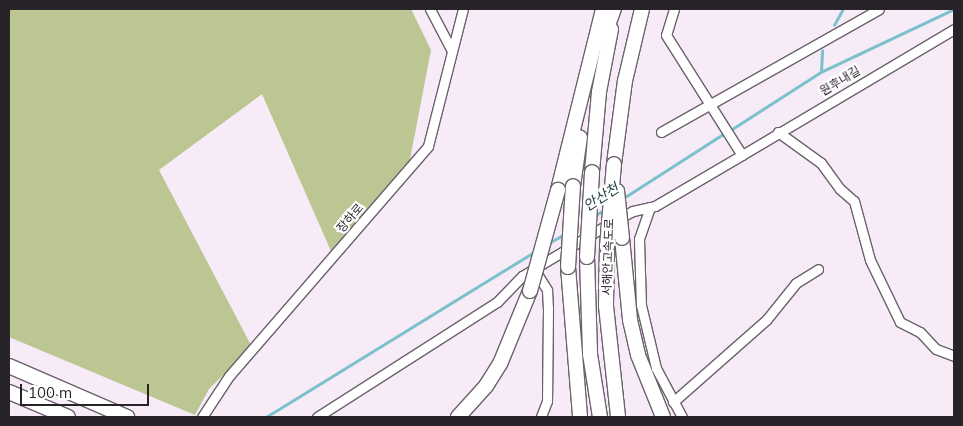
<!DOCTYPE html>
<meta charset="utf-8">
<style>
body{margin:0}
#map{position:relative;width:963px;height:426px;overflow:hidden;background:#f6ebf7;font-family:Mulish,"Noto Sans KR",sans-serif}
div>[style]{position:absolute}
.forest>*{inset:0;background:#bbc692}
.stream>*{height:2.5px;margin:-1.25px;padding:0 1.25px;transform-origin:1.25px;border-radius:1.25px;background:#7bc1c9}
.roads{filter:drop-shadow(1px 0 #6a616c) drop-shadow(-1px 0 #6a616c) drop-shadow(0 1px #6a616c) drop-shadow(0 -1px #6a616c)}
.minor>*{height:9px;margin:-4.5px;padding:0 4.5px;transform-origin:4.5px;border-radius:4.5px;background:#fff}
.highway>*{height:14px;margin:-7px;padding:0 7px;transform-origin:7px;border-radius:7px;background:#fff}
.bridges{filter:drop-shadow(1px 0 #6a616c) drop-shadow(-1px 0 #6a616c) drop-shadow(0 1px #6a616c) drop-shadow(0 -1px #6a616c)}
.highway-bridge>*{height:14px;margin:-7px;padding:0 7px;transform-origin:7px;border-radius:7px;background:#fff}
span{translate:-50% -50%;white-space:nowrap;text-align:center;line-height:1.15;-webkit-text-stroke:4.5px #fff;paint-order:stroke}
.street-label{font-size:12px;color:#272328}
.water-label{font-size:14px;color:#1b3d41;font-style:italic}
.frame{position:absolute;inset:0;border:10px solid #272328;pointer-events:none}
.scale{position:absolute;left:20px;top:384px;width:129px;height:22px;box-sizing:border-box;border:2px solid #272328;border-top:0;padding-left:6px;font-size:15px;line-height:18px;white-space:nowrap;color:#272328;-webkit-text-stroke:4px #fff;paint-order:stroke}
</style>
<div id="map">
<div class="forest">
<i style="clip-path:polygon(9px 9px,411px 9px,431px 50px,408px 170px,334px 258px,262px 94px,159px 170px,252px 347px,209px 389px,195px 415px,9px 337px)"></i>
</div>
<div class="stream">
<i style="left:834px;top:25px;width:18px;rotate:-61deg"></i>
<i style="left:821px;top:72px;width:21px;rotate:-87deg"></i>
<i style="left:729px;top:131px;width:109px;rotate:-32.7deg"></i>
<i style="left:821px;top:72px;width:147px;rotate:-25.3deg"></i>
<i style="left:622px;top:199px;width:122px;rotate:-32.7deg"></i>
<i style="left:594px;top:216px;width:12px;rotate:-31deg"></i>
<i style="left:549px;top:243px;width:20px;rotate:-30deg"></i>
<i style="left:266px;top:417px;width:317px;rotate:-31.6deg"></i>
</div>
<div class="roads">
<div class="minor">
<i style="left:430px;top:9px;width:45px;rotate:62.3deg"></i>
<i style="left:674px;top:9px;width:27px;rotate:107deg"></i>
<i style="left:666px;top:35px;width:142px;rotate:57.7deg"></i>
<i style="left:742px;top:155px;width:247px;rotate:-30.7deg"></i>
<i style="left:661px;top:132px;width:250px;rotate:-29.4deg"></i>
<i style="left:778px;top:132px;width:53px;rotate:35.8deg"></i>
<i style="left:821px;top:163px;width:32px;rotate:54deg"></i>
<i style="left:840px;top:189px;width:18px;rotate:41deg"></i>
<i style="left:854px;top:201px;width:61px;rotate:74.8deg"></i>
<i style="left:870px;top:260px;width:69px;rotate:64.2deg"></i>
<i style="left:900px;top:322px;width:22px;rotate:27deg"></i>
<i style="left:920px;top:332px;width:23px;rotate:47deg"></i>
<i style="left:936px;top:349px;width:19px;rotate:21deg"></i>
<i style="left:650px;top:207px;width:34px;rotate:109deg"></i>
<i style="left:639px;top:239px;width:66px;rotate:88.3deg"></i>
<i style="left:641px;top:305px;width:65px;rotate:76.6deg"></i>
<i style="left:656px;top:368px;width:55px;rotate:62deg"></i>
<i style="left:534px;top:269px;width:25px;rotate:58deg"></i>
<i style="left:547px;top:290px;width:18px;rotate:87deg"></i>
<i style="left:548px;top:308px;width:93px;rotate:90.6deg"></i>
<i style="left:547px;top:401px;width:17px;rotate:111deg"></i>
<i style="left:673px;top:402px;width:125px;rotate:-41.4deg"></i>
<i style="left:767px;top:319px;width:46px;rotate:-51.1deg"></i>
<i style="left:796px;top:283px;width:26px;rotate:-32deg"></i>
<i style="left:202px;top:417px;width:49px;rotate:-56.6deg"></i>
<i style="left:229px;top:376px;width:304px;rotate:-49.1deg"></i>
<i style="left:428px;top:146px;width:141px;rotate:-75.7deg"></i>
<i style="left:317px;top:417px;width:214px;rotate:-32.6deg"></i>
<i style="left:497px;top:302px;width:36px;rotate:-46deg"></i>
<i style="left:522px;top:276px;width:105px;rotate:-31deg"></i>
<i style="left:612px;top:222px;width:24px;rotate:-28deg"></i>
<i style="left:633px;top:211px;width:23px;rotate:-13deg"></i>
<i style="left:655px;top:206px;width:101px;rotate:-30.4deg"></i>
</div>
<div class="highway">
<i style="left:604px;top:36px;width:29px;rotate:-70deg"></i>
<i style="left:614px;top:164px;width:84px;rotate:-82.5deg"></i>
<i style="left:625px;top:81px;width:74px;rotate:-76.7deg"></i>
<i style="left:592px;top:172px;width:80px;rotate:-85deg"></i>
<i style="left:599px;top:92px;width:64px;rotate:-79.2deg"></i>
<i style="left:573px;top:186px;width:49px;rotate:-81.9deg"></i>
<i style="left:558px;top:190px;width:187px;rotate:-76deg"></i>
<i style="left:622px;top:238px;width:82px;rotate:84.4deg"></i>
<i style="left:630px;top:320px;width:36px;rotate:77deg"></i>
<i style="left:638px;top:355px;width:67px;rotate:68deg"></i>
<i style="left:607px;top:247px;width:59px;rotate:91deg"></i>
<i style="left:606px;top:306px;width:112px;rotate:83.8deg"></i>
<i style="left:587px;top:257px;width:97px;rotate:88.2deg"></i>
<i style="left:590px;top:354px;width:64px;rotate:81deg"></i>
<i style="left:568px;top:267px;width:150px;rotate:85.4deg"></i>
<i style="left:9px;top:366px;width:129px;rotate:23.4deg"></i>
<i style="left:9px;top:392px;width:64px;rotate:23deg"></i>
<i style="left:458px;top:417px;width:42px;rotate:-47.9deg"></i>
<i style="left:486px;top:386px;width:26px;rotate:-58deg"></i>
<i style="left:500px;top:364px;width:79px;rotate:-67.7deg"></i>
</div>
</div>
<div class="bridges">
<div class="highway-bridge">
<i style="left:617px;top:191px;width:47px;rotate:83.9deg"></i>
<i style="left:607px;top:247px;width:83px;rotate:-85.2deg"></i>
<i style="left:587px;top:257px;width:85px;rotate:-86.6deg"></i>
<i style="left:568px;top:267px;width:81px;rotate:-86.5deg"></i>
<i style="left:530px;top:291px;width:105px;rotate:-74.5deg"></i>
</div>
</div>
<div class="street-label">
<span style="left:840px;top:81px;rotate:-31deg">원후내길</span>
<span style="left:350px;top:218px;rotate:-49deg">장하로</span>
<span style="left:608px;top:257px;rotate:-88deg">서해안고속도로</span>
</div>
<div class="water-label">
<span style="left:601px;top:197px;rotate:-32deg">안산천</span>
</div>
<div class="frame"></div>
<div class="scale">100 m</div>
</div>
